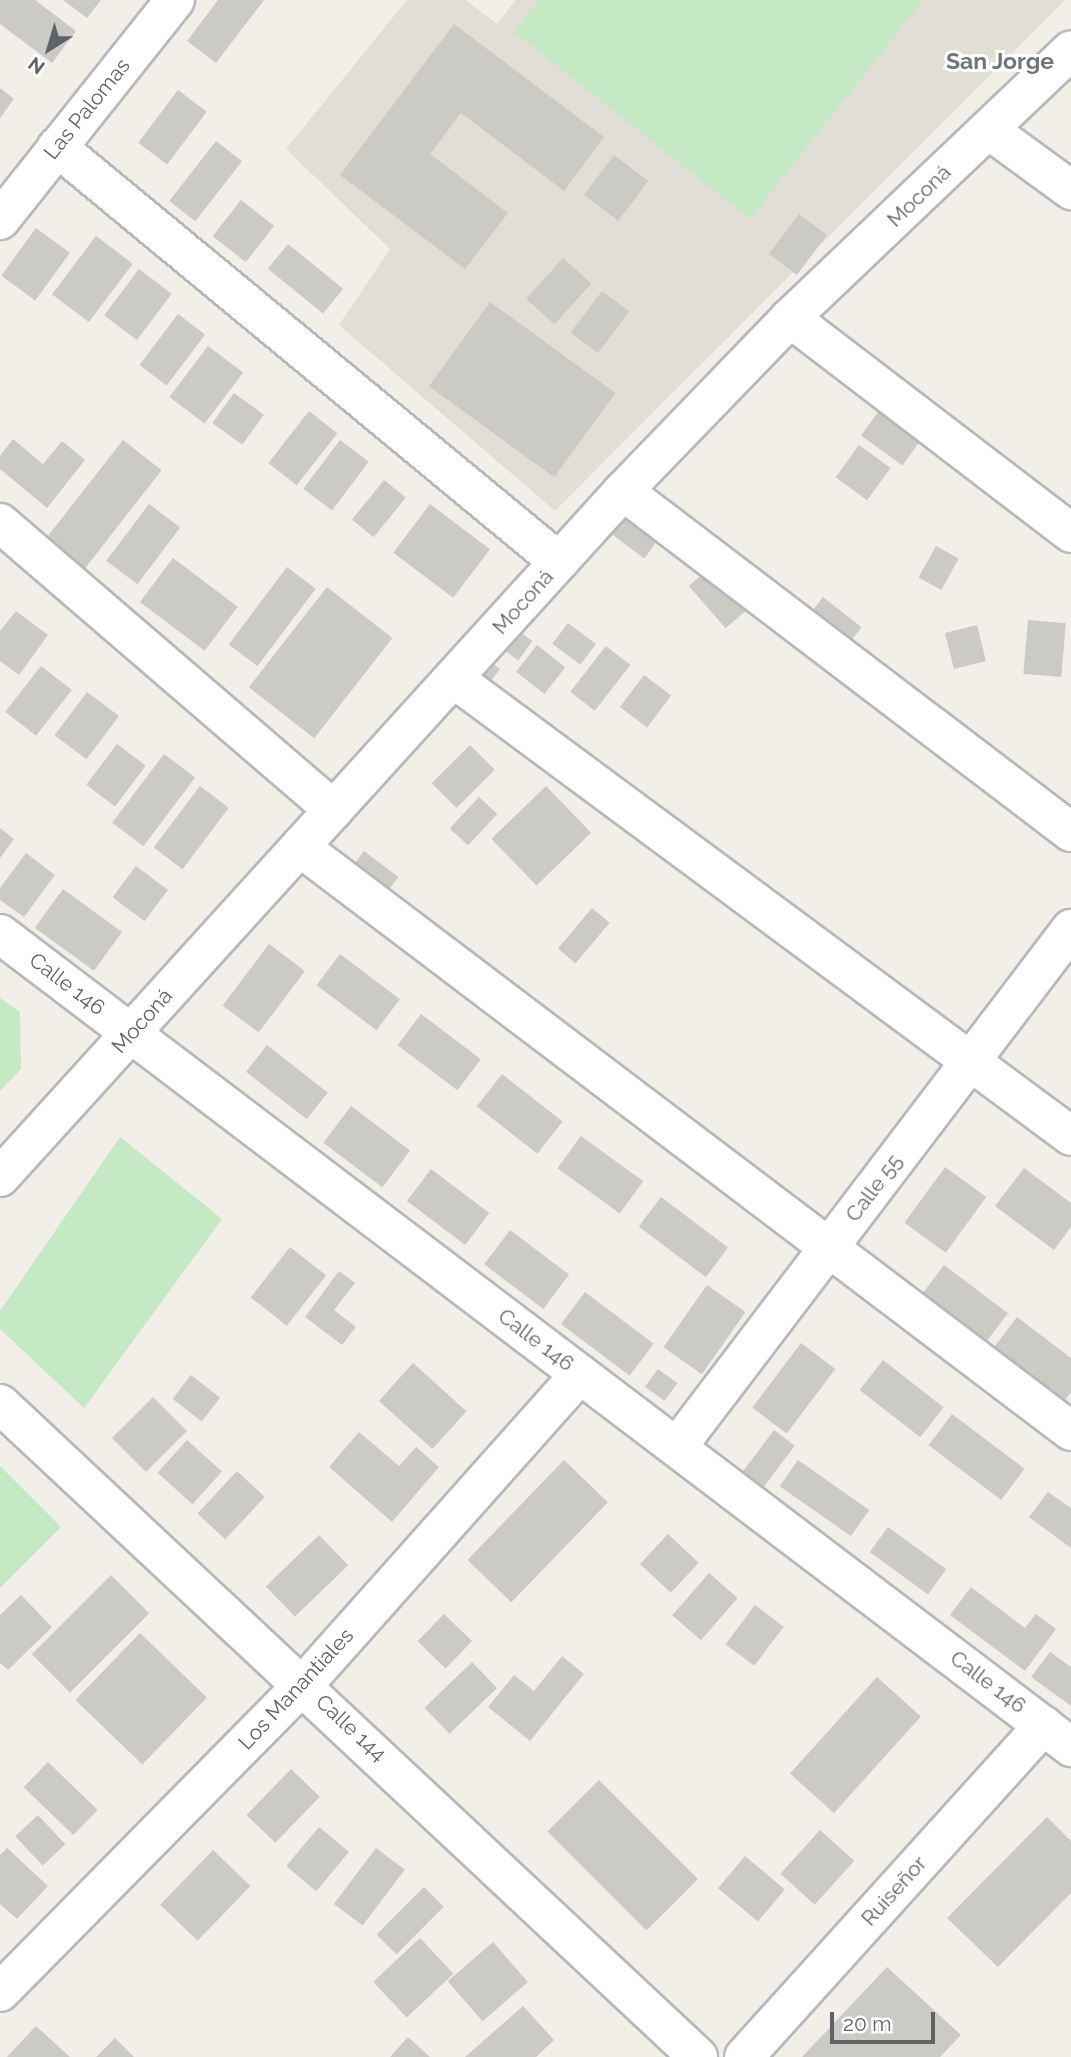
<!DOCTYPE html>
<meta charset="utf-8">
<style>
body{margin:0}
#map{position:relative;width:1071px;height:2057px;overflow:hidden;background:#f1efe8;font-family:Raleway,sans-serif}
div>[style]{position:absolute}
.education>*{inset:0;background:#e1ded6}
.green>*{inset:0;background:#c5e8c5}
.building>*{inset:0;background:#cccac5;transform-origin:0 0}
.roads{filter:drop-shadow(2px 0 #b5b8bc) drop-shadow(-2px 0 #b5b8bc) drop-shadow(0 2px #b5b8bc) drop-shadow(0 -2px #b5b8bc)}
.minor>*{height:38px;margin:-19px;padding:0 19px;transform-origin:19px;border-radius:19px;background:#fff}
span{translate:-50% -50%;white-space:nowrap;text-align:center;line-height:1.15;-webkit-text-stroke:6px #fff;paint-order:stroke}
.street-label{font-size:21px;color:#5f6368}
.neighbourhood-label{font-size:23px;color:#70757a;font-weight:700}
.north{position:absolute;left:14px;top:14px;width:70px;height:70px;-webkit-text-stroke:5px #fff;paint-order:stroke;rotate:217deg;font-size:19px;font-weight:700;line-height:28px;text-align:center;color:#5f6368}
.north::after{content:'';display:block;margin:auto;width:24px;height:32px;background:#5f6368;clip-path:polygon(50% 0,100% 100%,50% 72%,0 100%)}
.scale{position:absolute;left:830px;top:2012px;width:105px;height:32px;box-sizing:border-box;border:4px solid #5f6368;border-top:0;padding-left:9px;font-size:21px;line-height:24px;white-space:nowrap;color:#5f6368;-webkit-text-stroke:5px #fff;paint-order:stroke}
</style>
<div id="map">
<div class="education">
<i style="clip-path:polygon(407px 0,466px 0,497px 24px,516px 0,1065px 0,555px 511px,339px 325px,390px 249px,286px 149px)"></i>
</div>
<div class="green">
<i style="clip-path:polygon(539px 0,923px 0,750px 219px,514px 32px)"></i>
<i style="clip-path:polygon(0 998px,20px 1012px,21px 1069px,0 1091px)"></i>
<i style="clip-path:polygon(120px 1137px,222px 1219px,84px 1408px,0 1329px,0 1311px)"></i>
<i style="clip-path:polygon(0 1466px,61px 1527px,0 1588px)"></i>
</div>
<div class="building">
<i style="clip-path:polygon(0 0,35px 0,76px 31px,52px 63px,0 24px)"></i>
<i style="clip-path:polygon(63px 0,101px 0,87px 18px)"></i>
<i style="clip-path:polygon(218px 0,264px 0,216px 63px,187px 41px)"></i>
<i style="clip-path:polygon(454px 24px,604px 137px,564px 191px,461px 113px,430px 154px,508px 213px,465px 269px,340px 175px)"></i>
<i style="clip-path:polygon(0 88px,14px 99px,0 118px)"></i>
<i style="left:178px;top:90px;width:36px;height:66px;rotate:37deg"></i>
<i style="left:216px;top:141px;width:33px;height:76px;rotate:38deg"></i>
<i style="left:614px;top:155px;width:43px;height:50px;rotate:37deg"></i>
<i style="left:241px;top:200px;width:42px;height:46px;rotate:38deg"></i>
<i style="left:799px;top:214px;width:35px;height:50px;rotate:37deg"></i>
<i style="left:36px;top:228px;width:42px;height:59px;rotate:36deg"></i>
<i style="left:96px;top:236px;width:46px;height:73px;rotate:37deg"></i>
<i style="left:288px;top:244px;width:71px;height:32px;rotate:39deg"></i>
<i style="left:563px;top:258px;width:38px;height:55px;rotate:42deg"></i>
<i style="left:139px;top:269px;width:41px;height:58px;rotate:37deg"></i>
<i style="left:602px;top:291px;width:34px;height:52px;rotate:37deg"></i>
<i style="left:490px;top:302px;width:155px;height:104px;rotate:36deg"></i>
<i style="left:178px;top:314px;width:34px;height:64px;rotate:37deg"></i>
<i style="left:208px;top:346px;width:44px;height:64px;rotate:37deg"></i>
<i style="left:234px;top:393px;width:37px;height:37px;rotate:36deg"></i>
<i style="left:884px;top:404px;width:51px;height:39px;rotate:36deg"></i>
<i style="left:309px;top:411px;width:36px;height:66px;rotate:38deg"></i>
<i style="clip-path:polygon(13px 439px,43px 464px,62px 441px,85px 460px,47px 508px,0 469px,0 456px)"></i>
<i style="left:123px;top:440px;width:49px;height:124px;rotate:38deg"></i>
<i style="left:340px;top:440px;width:36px;height:61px;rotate:37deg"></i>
<i style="left:859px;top:445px;width:39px;height:40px;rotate:36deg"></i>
<i style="left:384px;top:480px;width:28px;height:51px;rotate:39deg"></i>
<i style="left:149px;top:504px;width:39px;height:71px;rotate:37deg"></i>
<i style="left:430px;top:504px;width:75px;height:61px;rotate:37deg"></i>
<i style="left:630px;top:509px;width:41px;height:31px;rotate:37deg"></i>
<i style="left:936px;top:546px;width:26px;height:36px;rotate:29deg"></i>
<i style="left:173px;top:558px;width:81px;height:55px;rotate:37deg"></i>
<i style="left:713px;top:565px;width:56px;height:32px;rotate:49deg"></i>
<i style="left:287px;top:567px;width:36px;height:97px;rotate:37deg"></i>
<i style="left:327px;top:587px;width:83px;height:127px;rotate:38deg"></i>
<i style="left:823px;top:597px;width:49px;height:29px;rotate:38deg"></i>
<i style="clip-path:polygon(16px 611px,48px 635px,19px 675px,0 661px,0 631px)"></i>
<i style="left:1028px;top:620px;width:38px;height:54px;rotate:5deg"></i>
<i style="left:568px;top:623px;width:35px;height:26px;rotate:37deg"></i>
<i style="left:977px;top:625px;width:37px;height:33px;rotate:76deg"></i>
<i style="left:513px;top:627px;width:24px;height:24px;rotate:36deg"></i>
<i style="left:537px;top:645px;width:36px;height:34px;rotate:38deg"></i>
<i style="left:606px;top:646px;width:31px;height:58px;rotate:38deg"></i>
<i style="left:480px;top:654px;width:25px;height:20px;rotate:37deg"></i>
<i style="left:41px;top:666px;width:39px;height:58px;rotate:38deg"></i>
<i style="left:644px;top:675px;width:34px;height:40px;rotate:37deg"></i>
<i style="left:87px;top:692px;width:40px;height:54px;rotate:37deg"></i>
<i style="left:117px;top:744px;width:36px;height:51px;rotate:37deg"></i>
<i style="left:470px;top:745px;width:35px;height:54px;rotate:45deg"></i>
<i style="left:164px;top:754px;width:39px;height:86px;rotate:37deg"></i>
<i style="left:200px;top:786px;width:36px;height:77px;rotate:37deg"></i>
<i style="left:546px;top:786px;width:65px;height:76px;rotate:46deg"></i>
<i style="left:479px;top:797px;width:25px;height:43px;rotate:43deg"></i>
<i style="clip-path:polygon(0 828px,14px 839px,0 858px)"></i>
<i style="left:364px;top:851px;width:43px;height:27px;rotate:37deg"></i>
<i style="clip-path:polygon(26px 853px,55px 875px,24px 917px,0 900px,0 888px)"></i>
<i style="left:136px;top:866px;width:40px;height:39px;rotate:37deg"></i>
<i style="left:63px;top:889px;width:73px;height:48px;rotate:36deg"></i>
<i style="left:592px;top:908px;width:23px;height:53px;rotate:40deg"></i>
<i style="left:269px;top:944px;width:45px;height:77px;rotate:37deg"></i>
<i style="left:340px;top:954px;width:75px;height:39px;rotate:37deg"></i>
<i style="left:421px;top:1014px;width:75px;height:39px;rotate:37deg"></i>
<i style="left:267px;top:1045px;width:77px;height:34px;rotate:38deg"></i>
<i style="left:502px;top:1074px;width:77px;height:41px;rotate:38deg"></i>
<i style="left:351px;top:1106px;width:74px;height:46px;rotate:37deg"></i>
<i style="left:581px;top:1136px;width:77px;height:40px;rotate:36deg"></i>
<i style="left:945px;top:1167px;width:51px;height:69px;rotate:36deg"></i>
<i style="clip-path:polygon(1024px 1168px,1071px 1203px,1071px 1227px,1054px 1250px,995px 1206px)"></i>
<i style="left:431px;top:1169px;width:73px;height:40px;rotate:37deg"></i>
<i style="left:661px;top:1197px;width:84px;height:37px;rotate:37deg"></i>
<i style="left:510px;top:1230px;width:74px;height:43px;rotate:37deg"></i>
<i style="left:290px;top:1247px;width:46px;height:64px;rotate:38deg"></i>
<i style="left:944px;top:1265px;width:80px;height:37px;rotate:37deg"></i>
<i style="clip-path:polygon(339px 1271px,355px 1283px,334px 1310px,356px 1327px,342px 1345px,305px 1317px)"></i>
<i style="left:707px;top:1285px;width:47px;height:76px;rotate:35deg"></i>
<i style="left:585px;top:1292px;width:86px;height:40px;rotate:37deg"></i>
<i style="clip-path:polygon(1017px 1317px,1071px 1358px,1071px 1392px,1062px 1404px,991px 1351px)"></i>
<i style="left:801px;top:1343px;width:43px;height:81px;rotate:37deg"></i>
<i style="left:883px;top:1360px;width:77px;height:38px;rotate:38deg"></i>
<i style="left:413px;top:1363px;width:72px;height:51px;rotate:42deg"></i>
<i style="left:658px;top:1369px;width:24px;height:22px;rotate:36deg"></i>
<i style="left:191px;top:1375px;width:37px;height:30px;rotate:38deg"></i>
<i style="left:153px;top:1397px;width:48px;height:58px;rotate:45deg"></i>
<i style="left:952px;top:1414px;width:91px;height:39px;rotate:37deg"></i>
<i style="left:774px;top:1430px;width:26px;height:55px;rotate:37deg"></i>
<i style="clip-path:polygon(359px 1432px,399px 1466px,416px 1447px,439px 1467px,392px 1522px,329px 1467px)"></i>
<i style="left:187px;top:1440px;width:47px;height:44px;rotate:42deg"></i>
<i style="left:564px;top:1460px;width:61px;height:139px;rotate:44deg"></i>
<i style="left:798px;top:1460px;width:87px;height:32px;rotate:35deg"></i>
<i style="left:237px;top:1471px;width:38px;height:58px;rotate:43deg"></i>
<i style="clip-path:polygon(1048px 1492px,1071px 1508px,1071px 1548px,1029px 1517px)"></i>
<i style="left:888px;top:1527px;width:72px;height:31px;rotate:36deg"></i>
<i style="left:668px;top:1534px;width:42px;height:41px;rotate:43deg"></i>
<i style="left:319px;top:1535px;width:42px;height:74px;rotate:46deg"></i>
<i style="left:709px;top:1573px;width:38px;height:56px;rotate:41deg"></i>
<i style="left:111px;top:1575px;width:54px;height:112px;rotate:45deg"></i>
<i style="clip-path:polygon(971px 1587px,1025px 1628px,1036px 1614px,1056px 1629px,1025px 1671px,950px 1615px)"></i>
<i style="clip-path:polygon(21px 1595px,52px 1627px,8px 1670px,0 1663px,0 1615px)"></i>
<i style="left:755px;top:1605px;width:36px;height:49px;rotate:37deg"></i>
<i style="left:444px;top:1614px;width:39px;height:38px;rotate:44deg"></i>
<i style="left:140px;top:1633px;width:93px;height:93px;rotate:44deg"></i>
<i style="clip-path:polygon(1050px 1652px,1071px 1667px,1071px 1706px,1031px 1677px)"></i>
<i style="clip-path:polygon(562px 1656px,584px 1674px,530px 1741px,488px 1707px,514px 1675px,534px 1691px)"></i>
<i style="left:472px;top:1662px;width:36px;height:66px;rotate:46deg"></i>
<i style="left:877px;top:1677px;width:59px;height:130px;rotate:42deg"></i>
<i style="left:48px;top:1762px;width:69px;height:35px;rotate:44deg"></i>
<i style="left:291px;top:1769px;width:40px;height:64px;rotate:44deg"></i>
<i style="left:599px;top:1780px;width:140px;height:73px;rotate:45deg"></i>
<i style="left:38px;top:1815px;width:40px;height:31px;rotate:47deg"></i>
<i style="clip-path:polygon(1047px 1817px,1071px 1841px,1071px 1893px,998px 1967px,947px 1918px)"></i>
<i style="left:319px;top:1827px;width:39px;height:51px;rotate:40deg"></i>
<i style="left:820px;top:1830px;width:46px;height:59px;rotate:42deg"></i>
<i style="clip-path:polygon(7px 1848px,48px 1886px,17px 1919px,0 1904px,0 1855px)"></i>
<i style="left:376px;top:1848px;width:36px;height:70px;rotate:37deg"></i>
<i style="left:213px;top:1850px;width:52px;height:76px;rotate:44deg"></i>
<i style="left:745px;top:1856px;width:52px;height:42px;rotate:40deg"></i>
<i style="left:424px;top:1887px;width:28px;height:67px;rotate:45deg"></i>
<i style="left:420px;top:1938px;width:49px;height:64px;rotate:47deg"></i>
<i style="left:493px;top:1942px;width:53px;height:60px;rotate:49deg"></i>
<i style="clip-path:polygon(887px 1967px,961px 2035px,940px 2057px,802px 2057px)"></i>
<i style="clip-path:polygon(523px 2006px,554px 2040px,536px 2057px,465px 2057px)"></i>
<i style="clip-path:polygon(36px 2026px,70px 2057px,7px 2057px)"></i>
<i style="clip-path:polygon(408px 2037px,430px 2057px,390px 2057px)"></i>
<i style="clip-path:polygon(115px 2038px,134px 2057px,96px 2057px)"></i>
</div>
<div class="roads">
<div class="minor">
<i style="left:989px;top:130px;width:102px;rotate:36.2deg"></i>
<i style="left:57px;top:147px;width:651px;rotate:39.58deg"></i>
<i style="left:0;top:220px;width:281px;rotate:-51.5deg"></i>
<i style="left:790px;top:318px;width:354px;rotate:37.4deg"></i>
<i style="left:623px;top:491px;width:563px;rotate:37.28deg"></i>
<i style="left:0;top:523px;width:440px;rotate:40.7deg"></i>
<i style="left:453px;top:678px;width:769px;rotate:36.54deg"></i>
<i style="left:300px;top:847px;width:967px;rotate:37.14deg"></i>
<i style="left:0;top:934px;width:1345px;rotate:37.2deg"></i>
<i style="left:0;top:1177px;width:927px;rotate:-47.76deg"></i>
<i style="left:623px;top:491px;width:240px;rotate:-46deg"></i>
<i style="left:790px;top:318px;width:388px;rotate:-43.6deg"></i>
<i style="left:0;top:1404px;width:956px;rotate:43.09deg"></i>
<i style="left:677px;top:1447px;width:651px;rotate:-52.74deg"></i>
<i style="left:0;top:1992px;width:433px;rotate:-45.4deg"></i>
<i style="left:304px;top:1684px;width:415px;rotate:-48.3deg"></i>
<i style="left:744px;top:2057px;width:447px;rotate:-47.9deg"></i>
</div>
</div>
<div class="street-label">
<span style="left:87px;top:109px;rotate:-51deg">Las Palomas</span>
<span style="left:919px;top:196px;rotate:-44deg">Moconá</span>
<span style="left:523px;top:602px;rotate:-48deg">Moconá</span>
<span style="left:67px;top:984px;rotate:37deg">Calle 146</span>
<span style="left:142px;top:1021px;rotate:-48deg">Moconá</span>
<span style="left:874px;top:1188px;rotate:-53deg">Calle 55</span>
<span style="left:536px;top:1340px;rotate:37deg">Calle 146</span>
<span style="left:988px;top:1682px;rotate:37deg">Calle 146</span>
<span style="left:296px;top:1689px;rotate:-47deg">Los Manantiales</span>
<span style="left:351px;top:1728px;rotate:43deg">Calle 144</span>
<span style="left:894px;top:1891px;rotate:-48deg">Ruiseñor</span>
</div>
<div class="neighbourhood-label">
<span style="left:1000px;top:61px">San Jorge</span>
</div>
<div class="north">N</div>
<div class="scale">20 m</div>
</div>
